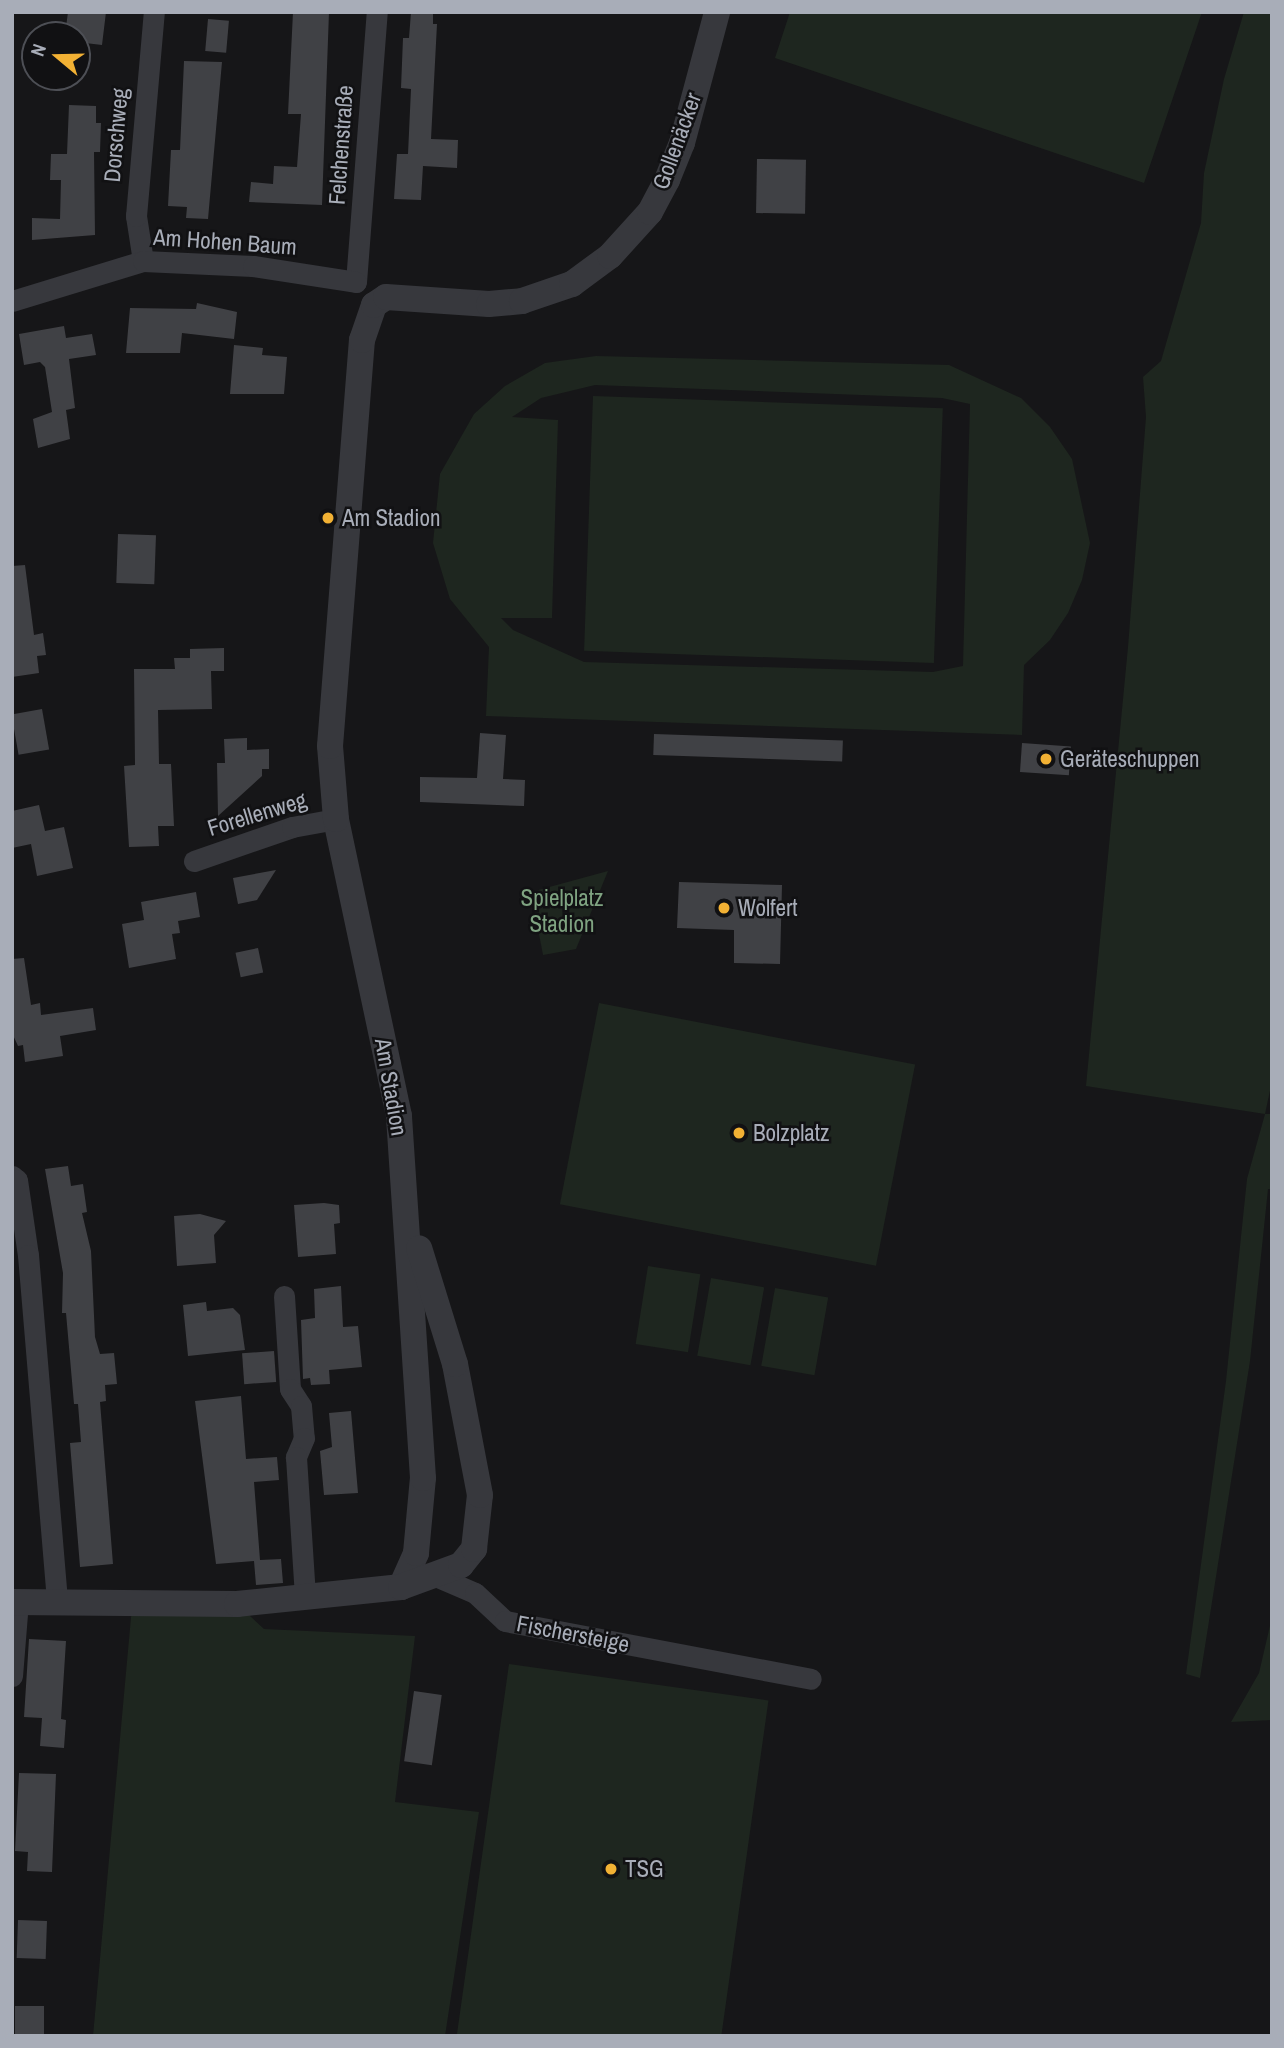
<!DOCTYPE html>
<meta charset="utf-8">
<style>
body{margin:0}
#map{position:relative;width:1284px;height:2048px;overflow:hidden;background:#161618;font-family:"Archivo Narrow",sans-serif}
div>[style]{position:absolute}
.green>*{inset:0;background:#1e261f;transform-origin:0 0}
.building>*{inset:0;background:#404145;transform-origin:0 0}
.minor>*{height:21px;margin:-10.5px;padding:0 10.5px;transform-origin:10.5px;border-radius:10.5px;background:#37383d}
.tertiary>*{height:26px;margin:-13px;padding:0 13px;transform-origin:13px;border-radius:13px;background:#37383d}
.dots>*{width:19px;height:19px;translate:-50% -50%;box-sizing:border-box;border:4px solid #111113;border-radius:50%}
span{translate:-50% -50%;white-space:nowrap;text-align:center;line-height:1.15;-webkit-text-stroke:5px #111113;paint-order:stroke}
.street-label{font-size:23px;color:#a8adb8}
.poi-label{font-size:23px;color:#a8adb8}
.left{translate:0 -50%;text-align:left}
.park-label{font-size:23px;color:#7fa381}
.frame{position:absolute;inset:0;border:14px solid #a8adb8;pointer-events:none}
.north{position:absolute;left:21px;top:21px;width:70px;height:70px;box-sizing:border-box;background:#111113;border:2px solid #4d4f55;border-radius:50%;rotate:289deg;font-size:19px;font-weight:700;line-height:28px;text-align:center;color:#a8adb8}
.north::after{content:'';display:block;margin:auto;width:24px;height:32px;background:#f2b134;clip-path:polygon(50% 0,100% 100%,50% 72%,0 100%)}
</style>
<div id="map">
<div class="green">
<i style="clip-path:polygon(790px 12px,1202px 12px,1144px 183px,775px 58px)"></i>
<i style="clip-path:polygon(1244px 12px,1272px 12px,1272px 1081px,1265px 1114px,1272px 1114px,1272px 1189px,1268px 1189px,1250px 1361px,1200px 1678px,1186px 1674px,1226px 1381px,1247px 1179px,1265px 1114px,1086px 1086px,1128px 647px,1146px 417px,1143px 377px,1161px 361px,1201px 223px,1204px 173px,1224px 79px)"></i>
<i style="clip-path:polygon(evenodd,596px 356px,949px 365px,1021px 398px,1050px 427px,1072px 459px,1090px 543px,1082px 580px,1068px 613px,1050px 640px,1024px 665px,1022px 735px,486px 716px,489px 647px,450px 599px,433px 543px,440px 474px,474px 414px,505px 386px,545px 363px,596px 356px,595px 385px,942px 398px,970px 404px,963px 666px,933px 672px,584px 662px,513px 630px,501px 618px,552px 618px,558px 420px,512px 417px,541px 398px,595px 385px)"></i>
<i style="left:593px;top:396px;width:350px;height:255px;rotate:2deg"></i>
<i style="clip-path:polygon(608px 871px,576px 949px,543px 955px,531px 892px)"></i>
<i style="left:599px;top:1003px;width:322px;height:205px;rotate:11deg"></i>
<i style="left:648px;top:1266px;width:53px;height:79px;rotate:9deg"></i>
<i style="left:711px;top:1278px;width:54px;height:79px;rotate:10deg"></i>
<i style="left:775px;top:1288px;width:54px;height:79px;rotate:10deg"></i>
<i style="clip-path:polygon(237px 1604px,264px 1629px,415px 1636px,395px 1802px,479px 1812px,445px 2036px,93px 2036px,132px 1607px)"></i>
<i style="clip-path:polygon(1272px 1617px,1272px 1720px,1231px 1722px,1259px 1673px)"></i>
<i style="left:509px;top:1664px;width:262px;height:376px;rotate:8deg"></i>
</div>
<div class="building">
<i style="clip-path:polygon(68px 12px,106px 12px,102px 45px,77px 42px,77px 35px,65px 35px)"></i>
<i style="clip-path:polygon(293px 12px,329px 12px,322px 205px,249px 202px,251px 182px,273px 184px,274px 166px,297px 167px,301px 114px,288px 114px)"></i>
<i style="clip-path:polygon(411px 12px,433px 12px,433px 24px,437px 24px,431px 139px,458px 140px,457px 168px,423px 166px,421px 200px,394px 199px,397px 154px,408px 154px,411px 89px,401px 88px,403px 38px,409px 38px)"></i>
<i style="left:208px;top:19px;width:21px;height:32px;rotate:5deg"></i>
<i style="clip-path:polygon(184px 61px,222px 62px,208px 219px,186px 218px,187px 207px,168px 206px,171px 150px,180px 150px)"></i>
<i style="clip-path:polygon(69px 105px,96px 106px,96px 123px,101px 123px,100px 152px,94px 152px,95px 235px,32px 240px,32px 218px,60px 219px,61px 180px,50px 180px,51px 154px,67px 154px)"></i>
<i style="left:757px;top:159px;width:49px;height:54px;rotate:1deg"></i>
<i style="clip-path:polygon(197px 303px,237px 312px,234px 339px,182px 333px,180px 353px,126px 353px,130px 308px,196px 309px)"></i>
<i style="clip-path:polygon(64px 326px,66px 338px,92px 334px,96px 355px,69px 359px,75px 408px,66px 410px,70px 439px,38px 448px,33px 419px,52px 412px,45px 367px,40px 362px,24px 365px,19px 334px)"></i>
<i style="clip-path:polygon(234px 345px,263px 348px,262px 355px,287px 357px,284px 394px,230px 394px)"></i>
<i style="left:118px;top:534px;width:38px;height:49px;rotate:2deg"></i>
<i style="clip-path:polygon(25px 565px,34px 635px,43px 633px,46px 655px,37px 656px,39px 673px,12px 677px,12px 566px)"></i>
<i style="clip-path:polygon(224px 648px,224px 671px,211px 671px,212px 709px,158px 710px,159px 764px,171px 764px,174px 826px,158px 826px,159px 846px,129px 847px,124px 766px,135px 765px,134px 669px,175px 669px,174px 658px,190px 658px,190px 649px)"></i>
<i style="left:42px;top:709px;width:41px;height:31px;rotate:80deg"></i>
<i style="clip-path:polygon(480px 733px,506px 735px,503px 779px,525px 780px,524px 806px,420px 802px,420px 777px,477px 778px)"></i>
<i style="left:654px;top:734px;width:189px;height:21px;rotate:2deg"></i>
<i style="clip-path:polygon(247px 738px,247px 750px,269px 749px,269px 769px,262px 769px,262px 776px,218px 816px,217px 763px,225px 763px,224px 739px)"></i>
<i style="left:1022px;top:743px;width:49px;height:29px;rotate:4deg"></i>
<i style="clip-path:polygon(39px 805px,45px 831px,64px 827px,73px 868px,37px 876px,31px 844px,12px 848px,12px 811px)"></i>
<i style="clip-path:polygon(276px 870px,257px 900px,238px 904px,233px 878px)"></i>
<i style="clip-path:polygon(679px 882px,782px 885px,780px 964px,734px 963px,734px 930px,677px 928px)"></i>
<i style="clip-path:polygon(196px 892px,200px 917px,178px 921px,180px 933px,172px 934px,176px 959px,129px 968px,122px 924px,144px 920px,141px 902px)"></i>
<i style="left:258px;top:948px;width:25px;height:23px;rotate:78deg"></i>
<i style="clip-path:polygon(24px 958px,31px 1005px,40px 1003px,41px 1015px,93px 1008px,96px 1030px,60px 1036px,63px 1056px,25px 1062px,23px 1045px,18px 1046px,12px 1033px,12px 959px)"></i>
<i style="clip-path:polygon(68px 1166px,71px 1186px,83px 1184px,87px 1212px,82px 1213px,91px 1251px,95px 1337px,100px 1354px,114px 1353px,117px 1384px,105px 1385px,106px 1401px,100px 1402px,113px 1564px,80px 1567px,70px 1443px,81px 1442px,78px 1404px,74px 1404px,66px 1313px,62px 1313px,63px 1273px,45px 1169px)"></i>
<i style="clip-path:polygon(324px 1203px,339px 1205px,340px 1223px,334px 1224px,336px 1254px,298px 1257px,294px 1205px)"></i>
<i style="clip-path:polygon(200px 1214px,226px 1221px,214px 1235px,216px 1263px,177px 1266px,174px 1216px)"></i>
<i style="clip-path:polygon(341px 1286px,343px 1327px,358px 1326px,362px 1367px,329px 1370px,330px 1384px,311px 1385px,310px 1378px,303px 1379px,301px 1320px,315px 1318px,314px 1289px)"></i>
<i style="clip-path:polygon(206px 1302px,207px 1311px,233px 1308px,240px 1315px,245px 1350px,188px 1356px,183px 1305px)"></i>
<i style="left:274px;top:1351px;width:31px;height:32px;rotate:86deg"></i>
<i style="clip-path:polygon(241px 1396px,246px 1459px,277px 1457px,279px 1480px,254px 1482px,260px 1560px,281px 1559px,283px 1583px,256px 1585px,254px 1561px,216px 1564px,195px 1401px)"></i>
<i style="clip-path:polygon(351px 1411px,358px 1493px,324px 1495px,320px 1451px,332px 1447px,329px 1413px)"></i>
<i style="clip-path:polygon(29px 1639px,66px 1641px,61px 1719px,66px 1720px,64px 1748px,40px 1746px,42px 1718px,24px 1717px)"></i>
<i style="left:414px;top:1691px;width:28px;height:71px;rotate:8deg"></i>
<i style="clip-path:polygon(19px 1773px,56px 1774px,52px 1872px,27px 1871px,28px 1852px,15px 1851px)"></i>
<i style="left:18px;top:1920px;width:29px;height:38px;rotate:2deg"></i>
<i style="left:15px;top:2006px;width:29px;height:30px"></i>
</div>
<div class="minor">
<i style="left:143px;top:261px;width:46px;rotate:-98.8deg"></i>
<i style="left:136px;top:216px;width:205px;rotate:-85deg"></i>
<i style="left:356px;top:282px;width:271px;rotate:-85.6deg"></i>
<i style="left:12px;top:301px;width:137px;rotate:-17deg"></i>
<i style="left:143px;top:261px;width:110px;rotate:2.6deg"></i>
<i style="left:253px;top:266px;width:104px;rotate:8.8deg"></i>
<i style="left:194px;top:861px;width:104px;rotate:-19.1deg"></i>
<i style="left:292px;top:827px;width:45px;rotate:-10.3deg"></i>
<i style="left:12px;top:1176px;width:6px;rotate:39deg"></i>
<i style="left:17px;top:1180px;width:76px;rotate:81.7deg"></i>
<i style="left:28px;top:1255px;width:348px;rotate:85.2deg"></i>
<i style="left:284px;top:1296px;width:93px;rotate:86.3deg"></i>
<i style="left:290px;top:1389px;width:20px;rotate:57deg"></i>
<i style="left:301px;top:1406px;width:32px;rotate:85deg"></i>
<i style="left:304px;top:1438px;width:21px;rotate:113deg"></i>
<i style="left:296px;top:1457px;width:141px;rotate:86.3deg"></i>
<i style="left:438px;top:1577px;width:40px;rotate:23.4deg"></i>
<i style="left:475px;top:1593px;width:41px;rotate:43deg"></i>
<i style="left:505px;top:1621px;width:311px;rotate:10.7deg"></i>
<i style="left:12px;top:1676px;width:74px;rotate:-85.4deg"></i>
</div>
<div class="tertiary">
<i style="left:401px;top:1587px;width:37px;rotate:-66deg"></i>
<i style="left:416px;top:1553px;width:75px;rotate:-84.7deg"></i>
<i style="left:423px;top:1478px;width:363px;rotate:-93.8deg"></i>
<i style="left:399px;top:1116px;width:304px;rotate:-102deg"></i>
<i style="left:336px;top:819px;width:73px;rotate:-94.7deg"></i>
<i style="left:330px;top:746px;width:407px;rotate:-85.5deg"></i>
<i style="left:362px;top:340px;width:37px;rotate:-71deg"></i>
<i style="left:374px;top:305px;width:14px;rotate:-34deg"></i>
<i style="left:386px;top:297px;width:103px;rotate:3.9deg"></i>
<i style="left:489px;top:304px;width:33px;rotate:-5deg"></i>
<i style="left:522px;top:301px;width:53px;rotate:-18.8deg"></i>
<i style="left:572px;top:284px;width:47px;rotate:-36.4deg"></i>
<i style="left:610px;top:256px;width:59px;rotate:-47.7deg"></i>
<i style="left:650px;top:212px;width:36px;rotate:-62deg"></i>
<i style="left:667px;top:180px;width:40px;rotate:-68deg"></i>
<i style="left:682px;top:143px;width:136px;rotate:-75deg"></i>
<i style="left:12px;top:1602px;width:225px;rotate:0.5deg"></i>
<i style="left:237px;top:1604px;width:165px;rotate:-5.9deg"></i>
<i style="left:401px;top:1587px;width:64px;rotate:-20.1deg"></i>
<i style="left:461px;top:1565px;width:21px;rotate:-51deg"></i>
<i style="left:474px;top:1549px;width:54px;rotate:-83.7deg"></i>
<i style="left:480px;top:1495px;width:133px;rotate:-100.8deg"></i>
<i style="left:455px;top:1364px;width:121px;rotate:-107.2deg"></i>
</div>
<div class="dots">
<i style="left:328px;top:518px;background:#f2b134"></i>
<i style="left:1046px;top:759px;background:#f2b134"></i>
<i style="left:724px;top:908px;background:#f2b134"></i>
<i style="left:739px;top:1133px;background:#f2b134"></i>
<i style="left:611px;top:1869px;background:#f2b134"></i>
</div>
<div class="street-label">
<span style="left:116px;top:135px;rotate:-85deg">Dorschweg</span>
<span style="left:677px;top:141px;rotate:-70deg">Gollenäcker</span>
<span style="left:341px;top:145px;rotate:-86deg">Felchenstraße</span>
<span style="left:225px;top:242px;rotate:4deg">Am Hohen Baum</span>
<span style="left:257px;top:814px;rotate:-17deg">Forellenweg</span>
<span style="left:391px;top:1087px;rotate:80deg">Am Stadion</span>
<span style="left:573px;top:1634px;rotate:11deg">Fischersteige</span>
</div>
<div class="poi-label">
<span class="left" style="left:342px;top:518px">Am Stadion</span>
<span class="left" style="left:1060px;top:759px">Geräteschuppen</span>
<span class="left" style="left:738px;top:908px">Wolfert</span>
<span class="left" style="left:753px;top:1133px">Bolzplatz</span>
<span class="left" style="left:625px;top:1869px">TSG</span>
</div>
<div class="park-label">
<span style="left:562px;top:911px">Spielplatz<br>Stadion</span>
</div>
<div class="frame"></div>
<div class="north">N</div>
</div>
